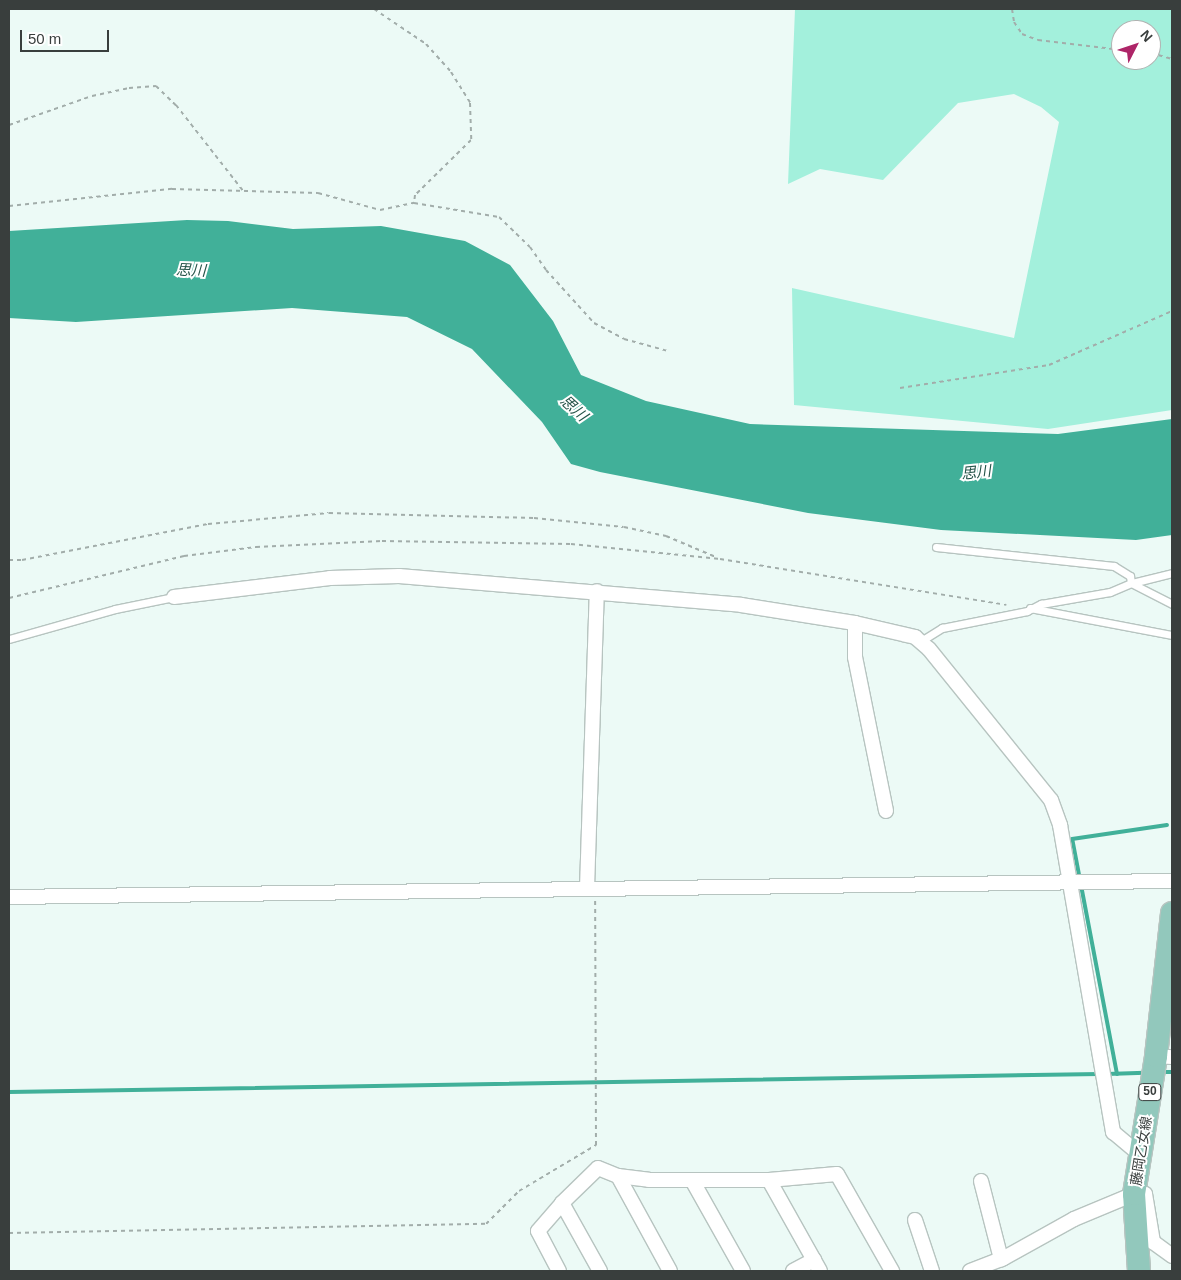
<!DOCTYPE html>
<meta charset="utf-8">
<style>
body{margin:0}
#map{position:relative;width:1181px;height:1280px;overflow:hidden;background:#ecfaf6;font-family:Helvetica,"Noto Sans JP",sans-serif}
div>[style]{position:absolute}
.green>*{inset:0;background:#a3f0dc}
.water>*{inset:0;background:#41b099}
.stream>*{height:4px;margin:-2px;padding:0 2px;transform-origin:2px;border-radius:2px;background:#41b099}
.path>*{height:2px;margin-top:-1px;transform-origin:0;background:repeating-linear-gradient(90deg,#a2adaa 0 4px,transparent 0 8px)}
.roads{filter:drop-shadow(1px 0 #b7c4c0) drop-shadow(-1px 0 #b7c4c0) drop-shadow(0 1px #b7c4c0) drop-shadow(0 -1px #b7c4c0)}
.service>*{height:7px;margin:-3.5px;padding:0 3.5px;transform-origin:3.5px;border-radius:3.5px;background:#fff}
.minor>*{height:14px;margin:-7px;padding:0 7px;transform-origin:7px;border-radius:7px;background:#fff}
.primary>*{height:22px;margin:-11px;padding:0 11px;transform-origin:11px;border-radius:11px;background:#92c8bc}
span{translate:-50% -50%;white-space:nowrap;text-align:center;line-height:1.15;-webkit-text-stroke:4px #fff;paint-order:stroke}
.shield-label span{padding:1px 4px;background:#fff;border:1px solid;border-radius:4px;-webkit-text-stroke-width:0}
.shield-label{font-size:12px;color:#393e3d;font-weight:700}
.street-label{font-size:14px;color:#393e3d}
.water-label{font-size:15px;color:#255449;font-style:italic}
.frame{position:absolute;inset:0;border:10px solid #393e3d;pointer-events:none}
.north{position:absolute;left:1111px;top:20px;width:50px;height:50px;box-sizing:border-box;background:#fff;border:1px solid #b0b2b1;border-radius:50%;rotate:49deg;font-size:14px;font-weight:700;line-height:20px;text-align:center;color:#393e3d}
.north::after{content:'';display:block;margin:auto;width:18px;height:22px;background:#ae2568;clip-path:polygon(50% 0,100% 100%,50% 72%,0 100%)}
.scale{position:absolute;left:20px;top:30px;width:89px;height:22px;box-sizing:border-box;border:2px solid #393e3d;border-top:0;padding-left:6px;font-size:15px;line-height:18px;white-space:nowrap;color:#393e3d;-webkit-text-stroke:4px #fff;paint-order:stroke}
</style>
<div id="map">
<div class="green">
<i style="clip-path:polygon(evenodd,795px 9px,1172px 9px,1172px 410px,1048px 429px,794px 405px,792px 288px,1014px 338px,1059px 122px,1041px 107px,1014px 94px,958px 103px,883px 180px,820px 169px,788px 184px,795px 9px,1121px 30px,1151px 30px,1151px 60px,1121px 60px,1121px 30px)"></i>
</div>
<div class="water">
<i style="clip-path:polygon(187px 220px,228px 221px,293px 229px,381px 226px,465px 241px,510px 265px,553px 321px,581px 375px,646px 401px,750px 424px,1058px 434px,1172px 419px,1172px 535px,1136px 540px,941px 530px,808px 513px,600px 472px,571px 464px,542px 422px,472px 349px,407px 317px,292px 308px,76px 322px,9px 318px,9px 231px)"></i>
</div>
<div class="stream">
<i style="left:1162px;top:1072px;width:10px"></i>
<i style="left:1107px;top:1074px;width:38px;rotate:-2deg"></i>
<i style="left:1117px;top:1074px;width:239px;rotate:-100.8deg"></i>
<i style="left:1072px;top:839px;width:96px;rotate:-8.4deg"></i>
<i style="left:9px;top:1092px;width:1091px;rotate:-0.95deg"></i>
</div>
<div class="path">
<i style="left:374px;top:9px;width:63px;rotate:33.9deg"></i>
<i style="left:426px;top:44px;width:38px;rotate:48deg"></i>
<i style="left:451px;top:72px;width:36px;rotate:58deg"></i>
<i style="left:470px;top:103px;width:37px;rotate:88deg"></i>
<i style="left:471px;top:140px;width:78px;rotate:135.5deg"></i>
<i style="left:415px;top:195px;width:8px;rotate:97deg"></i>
<i style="left:1012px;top:9px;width:13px;rotate:81deg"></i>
<i style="left:1014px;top:22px;width:14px;rotate:56deg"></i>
<i style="left:1022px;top:34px;width:17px;rotate:21deg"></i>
<i style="left:1038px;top:40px;width:84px;rotate:6.9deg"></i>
<i style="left:1151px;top:53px;width:22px;rotate:16deg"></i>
<i style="left:9px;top:125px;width:88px;rotate:-19.3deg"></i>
<i style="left:92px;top:96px;width:38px;rotate:-12deg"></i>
<i style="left:129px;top:88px;width:27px;rotate:-4deg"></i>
<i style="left:156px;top:86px;width:28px;rotate:44deg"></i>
<i style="left:176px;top:105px;width:110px;rotate:52deg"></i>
<i style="left:9px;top:206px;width:164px;rotate:-6deg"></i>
<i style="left:172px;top:189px;width:146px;rotate:1.6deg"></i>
<i style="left:318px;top:193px;width:64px;rotate:15.3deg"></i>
<i style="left:380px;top:210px;width:35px;rotate:-12deg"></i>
<i style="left:414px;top:203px;width:86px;rotate:9.4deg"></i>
<i style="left:499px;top:217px;width:43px;rotate:44.1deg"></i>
<i style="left:530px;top:247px;width:28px;rotate:55deg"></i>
<i style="left:546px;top:270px;width:72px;rotate:47.8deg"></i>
<i style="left:594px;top:323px;width:34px;rotate:28deg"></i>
<i style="left:624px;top:339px;width:46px;rotate:15.3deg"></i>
<i style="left:900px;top:388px;width:151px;rotate:-8.8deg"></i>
<i style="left:1049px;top:365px;width:134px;rotate:-23.7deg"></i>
<i style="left:9px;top:560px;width:13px"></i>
<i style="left:22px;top:560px;width:189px;rotate:-11deg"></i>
<i style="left:208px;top:524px;width:121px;rotate:-5.2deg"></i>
<i style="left:329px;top:513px;width:205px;rotate:1.4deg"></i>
<i style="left:534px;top:518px;width:90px;rotate:5.7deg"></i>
<i style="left:624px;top:527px;width:43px;rotate:12.1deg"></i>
<i style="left:666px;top:536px;width:56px;rotate:22.9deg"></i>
<i style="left:9px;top:598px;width:180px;rotate:-13.5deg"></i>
<i style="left:184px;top:556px;width:73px;rotate:-7.1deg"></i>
<i style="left:256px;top:547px;width:126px;rotate:-2.7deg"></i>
<i style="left:382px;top:541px;width:189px;rotate:0.9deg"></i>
<i style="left:571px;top:544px;width:150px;rotate:5.7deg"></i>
<i style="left:720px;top:559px;width:290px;rotate:9.1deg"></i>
<i style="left:9px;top:1233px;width:477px;rotate:-1.1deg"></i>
<i style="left:486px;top:1224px;width:47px;rotate:-45deg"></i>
<i style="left:519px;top:1191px;width:90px;rotate:-30.9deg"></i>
<i style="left:596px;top:1145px;width:244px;rotate:-90.2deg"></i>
</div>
<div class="roads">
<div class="service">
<i style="left:1131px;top:583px;width:46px;rotate:27.1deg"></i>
<i style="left:1132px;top:583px;width:41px;rotate:-14deg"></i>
<i style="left:1030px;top:608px;width:145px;rotate:10.8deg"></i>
<i style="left:9px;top:639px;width:110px;rotate:-15.8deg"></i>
<i style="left:115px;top:609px;width:60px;rotate:-11.5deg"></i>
<i style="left:921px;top:641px;width:25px;rotate:-32deg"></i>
<i style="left:942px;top:628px;width:87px;rotate:-11.3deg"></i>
<i style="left:1027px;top:611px;width:16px;rotate:-27deg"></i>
<i style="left:1041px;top:604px;width:70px;rotate:-9.9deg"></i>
<i style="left:1110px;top:592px;width:23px;rotate:-23deg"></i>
<i style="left:1131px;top:583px;width:7px;rotate:-98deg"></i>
<i style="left:1130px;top:576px;width:19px;rotate:-148deg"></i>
<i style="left:1114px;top:566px;width:179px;rotate:-173.9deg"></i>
</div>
<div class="minor">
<i style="left:174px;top:597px;width:157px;rotate:-6.9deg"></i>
<i style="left:330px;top:578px;width:69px;rotate:-1.7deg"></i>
<i style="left:399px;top:576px;width:343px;rotate:4.8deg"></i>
<i style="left:741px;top:605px;width:115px;rotate:9deg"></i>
<i style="left:855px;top:623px;width:62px;rotate:13.1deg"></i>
<i style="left:915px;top:637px;width:18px;rotate:41deg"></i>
<i style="left:929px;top:649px;width:194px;rotate:51.1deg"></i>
<i style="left:1051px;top:800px;width:27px;rotate:70deg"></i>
<i style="left:1060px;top:825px;width:312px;rotate:80.2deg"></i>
<i style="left:1113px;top:1132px;width:35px;rotate:40deg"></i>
<i style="left:855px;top:623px;width:34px;rotate:90deg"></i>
<i style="left:855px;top:657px;width:157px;rotate:78.6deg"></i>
<i style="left:587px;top:888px;width:297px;rotate:-88.1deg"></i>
<i style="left:9px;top:897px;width:1163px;rotate:-0.79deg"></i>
<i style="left:1156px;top:1056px;width:16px;rotate:4deg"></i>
<i style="left:618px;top:1176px;width:108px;rotate:61.3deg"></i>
<i style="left:692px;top:1180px;width:104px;rotate:60.7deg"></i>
<i style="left:769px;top:1180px;width:104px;rotate:60.7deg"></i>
<i style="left:981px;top:1181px;width:81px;rotate:75.6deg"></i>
<i style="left:915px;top:1220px;width:54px;rotate:71.6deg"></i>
<i style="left:559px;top:1271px;width:45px;rotate:-117.7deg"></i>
<i style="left:538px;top:1231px;width:37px;rotate:-49deg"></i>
<i style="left:600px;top:1271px;width:78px;rotate:-119.2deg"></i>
<i style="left:562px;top:1203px;width:50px;rotate:-44.2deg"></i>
<i style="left:598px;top:1168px;width:22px;rotate:22deg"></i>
<i style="left:618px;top:1176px;width:31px;rotate:7deg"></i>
<i style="left:649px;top:1180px;width:120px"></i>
<i style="left:769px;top:1180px;width:68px;rotate:-5deg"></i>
<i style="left:837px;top:1174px;width:112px;rotate:60.4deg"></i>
<i style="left:793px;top:1271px;width:24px;rotate:-28deg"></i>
<i style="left:970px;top:1271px;width:36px;rotate:-21deg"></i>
<i style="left:1004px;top:1258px;width:80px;rotate:-29.1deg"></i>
<i style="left:1074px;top:1219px;width:65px;rotate:-22.6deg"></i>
<i style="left:1134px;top:1194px;width:11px"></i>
<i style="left:1145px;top:1194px;width:49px;rotate:80.5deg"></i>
<i style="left:1153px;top:1242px;width:24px;rotate:36deg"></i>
</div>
<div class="primary">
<i style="left:1139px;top:1271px;width:77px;rotate:-93.7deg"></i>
<i style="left:1134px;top:1194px;width:140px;rotate:-80.9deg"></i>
<i style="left:1156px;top:1056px;width:144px;rotate:-83.6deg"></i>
</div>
</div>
<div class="shield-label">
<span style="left:1150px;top:1092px">50</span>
</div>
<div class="street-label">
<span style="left:1141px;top:1151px;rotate:-81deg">藤岡乙女線</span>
</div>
<div class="water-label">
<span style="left:191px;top:270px;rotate:2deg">思川</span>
<span style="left:574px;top:408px;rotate:42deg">思川</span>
<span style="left:976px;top:472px;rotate:-6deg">思川</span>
</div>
<div class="frame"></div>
<div class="north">N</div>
<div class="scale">50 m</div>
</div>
